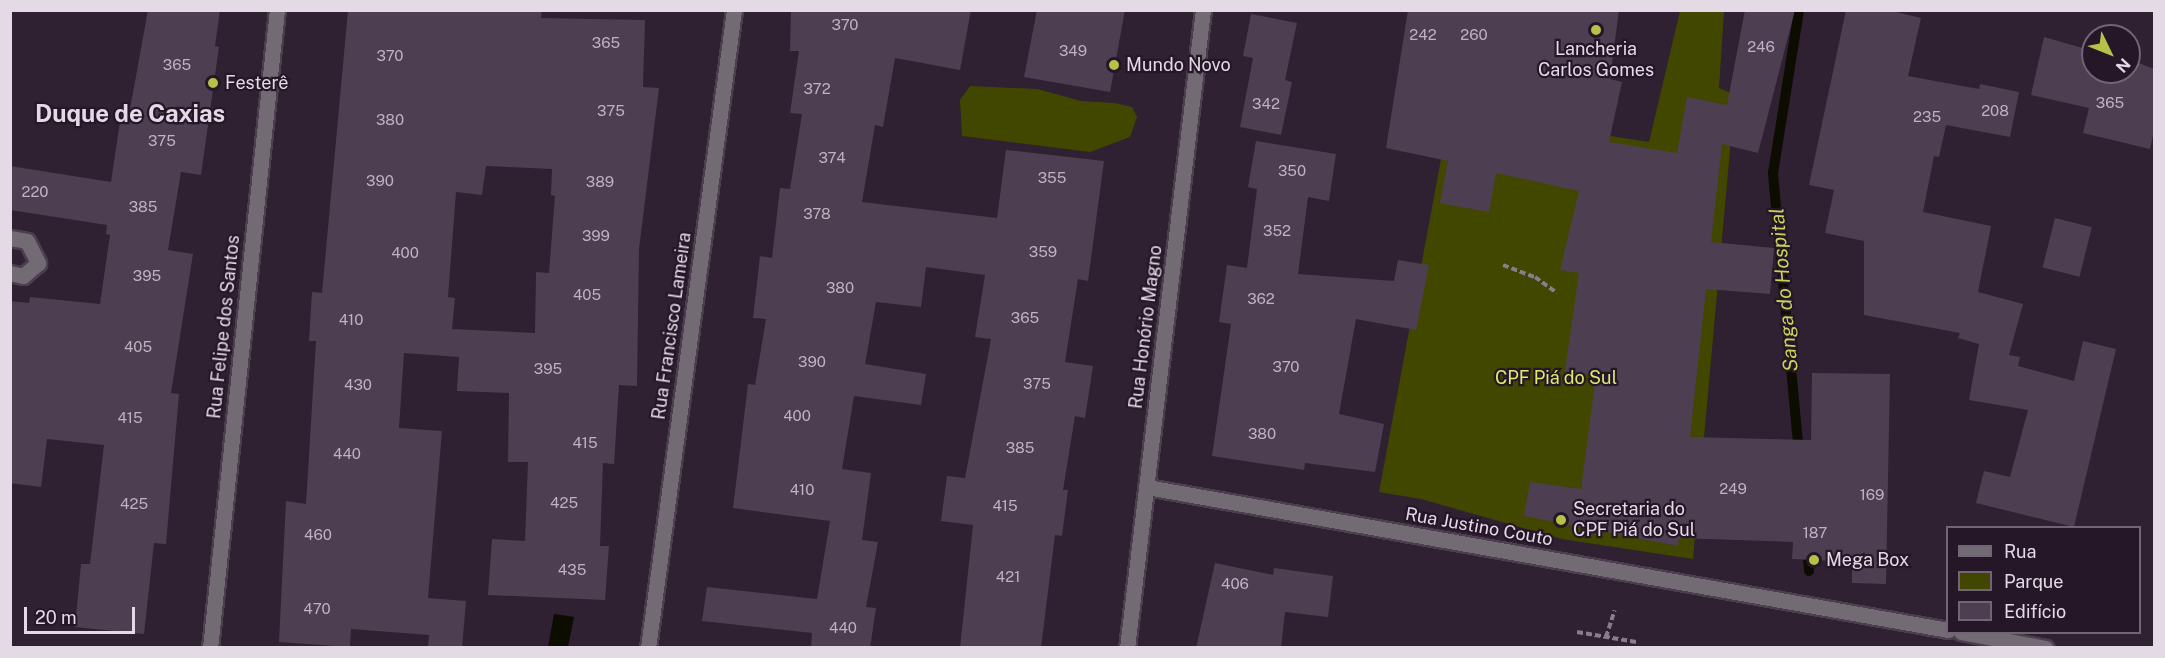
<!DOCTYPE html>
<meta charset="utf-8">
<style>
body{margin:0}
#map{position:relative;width:2165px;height:658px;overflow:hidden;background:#2f2032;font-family:"Public Sans",sans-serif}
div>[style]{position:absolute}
.green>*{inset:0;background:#424700}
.water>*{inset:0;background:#0c0d00}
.stream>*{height:10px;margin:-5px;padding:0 5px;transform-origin:5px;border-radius:5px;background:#0c0d00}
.building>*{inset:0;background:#4e3e52;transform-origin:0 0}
.path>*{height:4px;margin-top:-2px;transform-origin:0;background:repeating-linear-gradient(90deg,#897c8c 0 6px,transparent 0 9px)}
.roads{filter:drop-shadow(2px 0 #4c3e4f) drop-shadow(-2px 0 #4c3e4f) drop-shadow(0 2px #4c3e4f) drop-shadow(0 -2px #4c3e4f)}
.minor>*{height:15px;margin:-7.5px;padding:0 7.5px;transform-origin:7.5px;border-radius:7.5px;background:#726b74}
.dots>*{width:16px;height:16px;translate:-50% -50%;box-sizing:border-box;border:3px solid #251628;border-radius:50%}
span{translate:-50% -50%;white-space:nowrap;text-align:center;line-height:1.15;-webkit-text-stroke:4.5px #251628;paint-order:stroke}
.number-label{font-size:15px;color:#beb3c1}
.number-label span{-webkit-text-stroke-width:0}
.poi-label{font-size:18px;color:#e4dae6}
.left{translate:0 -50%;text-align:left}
.street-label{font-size:18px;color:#e4dae6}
.park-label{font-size:18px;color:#ddea70}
.water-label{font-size:20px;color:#c7d459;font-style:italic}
.district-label{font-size:24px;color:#e4dae6;font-weight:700}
.frame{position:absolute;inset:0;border:12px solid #e4dae6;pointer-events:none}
.legend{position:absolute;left:1946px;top:526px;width:195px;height:108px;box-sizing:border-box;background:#251628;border:2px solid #716474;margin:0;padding:8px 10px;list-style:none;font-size:18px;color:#e4dae6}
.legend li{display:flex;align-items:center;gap:12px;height:30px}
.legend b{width:30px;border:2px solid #716474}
.north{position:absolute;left:2081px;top:24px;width:60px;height:60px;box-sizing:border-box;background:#251628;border:2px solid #716474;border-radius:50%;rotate:133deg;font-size:16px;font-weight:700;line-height:24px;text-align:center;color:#e4dae6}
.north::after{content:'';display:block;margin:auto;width:21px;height:27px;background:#b6c149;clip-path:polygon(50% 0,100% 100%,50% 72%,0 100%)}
.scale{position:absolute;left:24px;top:607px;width:111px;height:27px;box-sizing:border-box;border:3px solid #e4dae6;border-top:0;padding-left:8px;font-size:18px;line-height:21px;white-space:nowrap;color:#e4dae6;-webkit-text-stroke:4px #251628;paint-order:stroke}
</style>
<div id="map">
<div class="green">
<i style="clip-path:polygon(1680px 11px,1724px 11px,1719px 88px,1735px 95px,1693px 559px,1562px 539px,1421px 499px,1379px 492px,1450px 111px,1649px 142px)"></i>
<i style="clip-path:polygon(970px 86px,1037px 89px,1081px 101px,1114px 103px,1132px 107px,1137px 117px,1130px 137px,1090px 152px,962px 136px,960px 100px)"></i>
</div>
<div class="water">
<i style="clip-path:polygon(554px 614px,574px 617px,568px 647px,548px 647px)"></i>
</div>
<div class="stream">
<i style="left:1799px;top:454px;width:282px;rotate:-95.3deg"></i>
<i style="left:1773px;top:173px;width:165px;rotate:-80.9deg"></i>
<i style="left:1807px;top:547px;width:24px;rotate:85deg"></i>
</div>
<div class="building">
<i style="clip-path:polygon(148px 10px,220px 10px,215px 46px,219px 47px,201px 175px,181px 172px,168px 250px,193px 254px,171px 393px,179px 394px,166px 544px,154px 543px,144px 634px,75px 627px,81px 564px,90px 564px,104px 445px,47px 439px,41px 487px,10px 483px,10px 301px,29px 303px,30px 297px,100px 304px,110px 235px,106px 234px,107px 225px,10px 210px,10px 166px,111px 182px,122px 108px,130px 109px)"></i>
<i style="clip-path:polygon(evenodd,348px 10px,542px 10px,541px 18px,645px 20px,643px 87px,659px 88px,639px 249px,637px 386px,619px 385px,614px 464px,603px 463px,600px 546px,609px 546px,605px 600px,488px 595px,492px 539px,525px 541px,528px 462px,508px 462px,509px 393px,457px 391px,459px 357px,404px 353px,399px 428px,442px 431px,428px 598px,466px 601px,462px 648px,428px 648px,429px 635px,351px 629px,350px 647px,279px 642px,286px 501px,306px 504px,316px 341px,309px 341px,312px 292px,322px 293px,348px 10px,486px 166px,552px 169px,551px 195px,555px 196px,549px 273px,536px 272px,535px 333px,452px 329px,455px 298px,448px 297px,456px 192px,482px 195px,486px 166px)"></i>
<i style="clip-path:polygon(791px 10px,971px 10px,960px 70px,895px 58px,883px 127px,875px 125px,862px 202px,997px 218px,1006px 150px,1104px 161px,1088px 281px,1078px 279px,1065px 362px,1093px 366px,1085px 418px,1075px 416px,1063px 490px,1068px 490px,1062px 536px,1055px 535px,1041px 648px,960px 648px,973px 525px,941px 521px,947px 476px,965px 478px,991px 339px,975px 337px,985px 275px,926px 267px,921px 307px,876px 302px,865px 364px,926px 374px,921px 405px,854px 396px,842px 469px,871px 473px,862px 540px,878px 542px,866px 607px,876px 608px,870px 648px,811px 648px,812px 633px,702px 621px,707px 587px,817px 599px,830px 521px,733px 508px,748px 384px,755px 385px,766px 319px,753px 318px,760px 256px,772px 258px,780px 188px,790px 189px,802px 114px,790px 113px,799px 51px,790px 51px)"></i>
<i style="clip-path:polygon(1037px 10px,1125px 10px,1110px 92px,1024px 77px)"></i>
<i style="clip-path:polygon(1408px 10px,1619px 10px,1610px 79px,1622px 82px,1609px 142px,1677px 153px,1687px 97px,1727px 105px,1745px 10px,1795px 10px,1758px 153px,1722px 144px,1711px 242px,1774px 248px,1770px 294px,1706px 289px,1690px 437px,1811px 440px,1812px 373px,1890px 374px,1886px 584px,1852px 583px,1852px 562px,1792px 559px,1793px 542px,1679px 538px,1678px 546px,1524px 516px,1530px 482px,1581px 489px,1596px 375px,1565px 371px,1579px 273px,1560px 270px,1579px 191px,1496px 173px,1489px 212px,1440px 203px,1448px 161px,1386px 148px)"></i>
<i style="clip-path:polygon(1846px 10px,1888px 10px,1921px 18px,1908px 76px,1979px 89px,1980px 84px,2019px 92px,2010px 137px,1946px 125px,1939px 157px,1934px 156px,1923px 212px,1991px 226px,1978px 292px,2023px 304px,2009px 355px,2020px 357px,2018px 366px,2074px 381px,2083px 341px,2116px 349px,2074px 527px,1976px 503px,1984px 471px,2010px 477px,2028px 410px,1969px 400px,1979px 344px,1958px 338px,1960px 333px,1864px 315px,1864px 241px,1825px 233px,1834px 190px,1809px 185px)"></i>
<i style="clip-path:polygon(1251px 14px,1297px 23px,1285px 80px,1292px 82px,1281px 135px,1240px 127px,1253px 58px,1243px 56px)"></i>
<i style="clip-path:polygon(2044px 37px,2093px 51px,2093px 72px,2129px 72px,2129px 59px,2154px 69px,2154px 131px,2150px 149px,2083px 133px,2089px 108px,2031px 95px)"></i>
<i style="clip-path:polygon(1256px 141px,1336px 154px,1329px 201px,1308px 197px,1298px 274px,1394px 281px,1398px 260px,1429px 265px,1416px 330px,1356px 319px,1339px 414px,1384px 424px,1375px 472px,1305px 463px,1304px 470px,1212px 456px,1231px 324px,1219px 322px,1227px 265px,1247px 268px,1257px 189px,1248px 187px)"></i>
<i style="left:2055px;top:218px;width:38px;height:51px;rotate:14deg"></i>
<i style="clip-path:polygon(1215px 563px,1273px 575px,1274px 568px,1333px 576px,1328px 617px,1285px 612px,1281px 648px,1196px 648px)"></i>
</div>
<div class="path">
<i style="left:1503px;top:265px;width:34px;rotate:21deg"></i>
<i style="left:1535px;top:277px;width:27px;rotate:36deg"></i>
<i style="left:1577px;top:632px;width:60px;rotate:9.6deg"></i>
<i style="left:1606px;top:637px;width:28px;rotate:-72deg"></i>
</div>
<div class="roads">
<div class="minor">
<i style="left:10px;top:238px;width:17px;rotate:10deg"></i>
<i style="left:27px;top:241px;width:25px;rotate:63deg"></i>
<i style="left:38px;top:263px;width:20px;rotate:139deg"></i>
<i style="left:23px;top:276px;width:13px;rotate:-167deg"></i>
<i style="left:1147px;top:487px;width:814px;rotate:10.12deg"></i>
<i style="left:1961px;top:632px;width:86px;rotate:10.7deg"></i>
<i style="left:210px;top:648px;width:642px;rotate:-84.01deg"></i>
<i style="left:648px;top:648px;width:644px;rotate:-82.32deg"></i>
<i style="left:1127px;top:648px;width:643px;rotate:-83.21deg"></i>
</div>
</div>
<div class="dots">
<i style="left:1596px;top:30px;background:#b6c149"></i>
<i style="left:1114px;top:65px;background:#b6c149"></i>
<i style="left:213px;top:83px;background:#b6c149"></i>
<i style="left:1561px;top:520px;background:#b6c149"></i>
<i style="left:1814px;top:560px;background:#b6c149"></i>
</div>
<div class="number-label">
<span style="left:845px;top:25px">370</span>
<span style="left:1423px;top:35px">242</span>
<span style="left:1474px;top:35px">260</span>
<span style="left:606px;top:43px">365</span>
<span style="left:1761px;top:47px">246</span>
<span style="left:1073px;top:51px">349</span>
<span style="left:390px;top:56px">370</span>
<span style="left:177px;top:65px">365</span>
<span style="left:817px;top:89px">372</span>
<span style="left:2110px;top:103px">365</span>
<span style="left:1266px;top:104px">342</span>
<span style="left:611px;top:111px">375</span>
<span style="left:1995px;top:111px">208</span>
<span style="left:1927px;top:117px">235</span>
<span style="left:390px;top:120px">380</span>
<span style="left:162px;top:141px">375</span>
<span style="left:832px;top:158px">374</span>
<span style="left:1292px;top:171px">350</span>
<span style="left:1052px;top:178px">355</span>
<span style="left:380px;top:181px">390</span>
<span style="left:600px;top:182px">389</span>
<span style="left:35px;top:192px">220</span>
<span style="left:143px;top:207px">385</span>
<span style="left:817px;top:214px">378</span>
<span style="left:1277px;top:231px">352</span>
<span style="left:596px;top:236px">399</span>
<span style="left:1043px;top:252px">359</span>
<span style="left:405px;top:253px">400</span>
<span style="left:147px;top:276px">395</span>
<span style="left:840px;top:288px">380</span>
<span style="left:587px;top:295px">405</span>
<span style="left:1261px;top:299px">362</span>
<span style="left:1025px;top:318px">365</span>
<span style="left:351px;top:320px">410</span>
<span style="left:138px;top:347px">405</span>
<span style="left:812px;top:362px">390</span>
<span style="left:1286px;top:367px">370</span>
<span style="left:548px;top:369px">395</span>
<span style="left:1037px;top:384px">375</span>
<span style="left:358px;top:385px">430</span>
<span style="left:797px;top:416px">400</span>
<span style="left:130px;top:418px">415</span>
<span style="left:1262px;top:434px">380</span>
<span style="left:585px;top:443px">415</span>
<span style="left:1020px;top:448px">385</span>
<span style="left:347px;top:454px">440</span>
<span style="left:1733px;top:489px">249</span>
<span style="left:802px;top:490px">410</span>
<span style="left:1872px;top:495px">169</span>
<span style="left:564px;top:503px">425</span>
<span style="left:134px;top:504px">425</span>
<span style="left:1005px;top:506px">415</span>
<span style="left:1815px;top:533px">187</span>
<span style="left:318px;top:535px">460</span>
<span style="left:572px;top:570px">435</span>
<span style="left:1008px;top:577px">421</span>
<span style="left:1235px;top:584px">406</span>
<span style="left:317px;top:609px">470</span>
<span style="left:843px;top:628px">440</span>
</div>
<div class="poi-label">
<span style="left:1596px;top:60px">Lancheria<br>Carlos Gomes</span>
<span class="left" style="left:1126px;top:65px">Mundo Novo</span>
<span class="left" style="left:225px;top:83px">Festerê</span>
<span class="left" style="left:1573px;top:520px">Secretaria do<br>CPF Piá do Sul</span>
<span class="left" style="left:1826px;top:560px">Mega Box</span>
</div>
<div class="street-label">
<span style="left:672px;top:326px;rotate:-82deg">Rua Francisco Lameira</span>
<span style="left:224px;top:327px;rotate:-84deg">Rua Felipe dos Santos</span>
<span style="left:1146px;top:327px;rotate:-83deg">Rua Honório Magno</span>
<span style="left:1479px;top:527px;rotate:10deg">Rua Justino Couto</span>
</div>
<div class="park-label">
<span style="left:1556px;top:378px">CPF Piá do Sul</span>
</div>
<div class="water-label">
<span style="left:1784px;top:290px;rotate:-95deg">Sanga do Hospital</span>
</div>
<div class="district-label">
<span style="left:130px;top:114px">Duque de Caxias</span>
</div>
<div class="frame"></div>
<ul class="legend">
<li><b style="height:8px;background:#726b74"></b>Rua</li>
<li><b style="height:16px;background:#424700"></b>Parque</li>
<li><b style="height:16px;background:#4e3e52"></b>Edifício</li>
</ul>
<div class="north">N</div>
<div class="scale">20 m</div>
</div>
